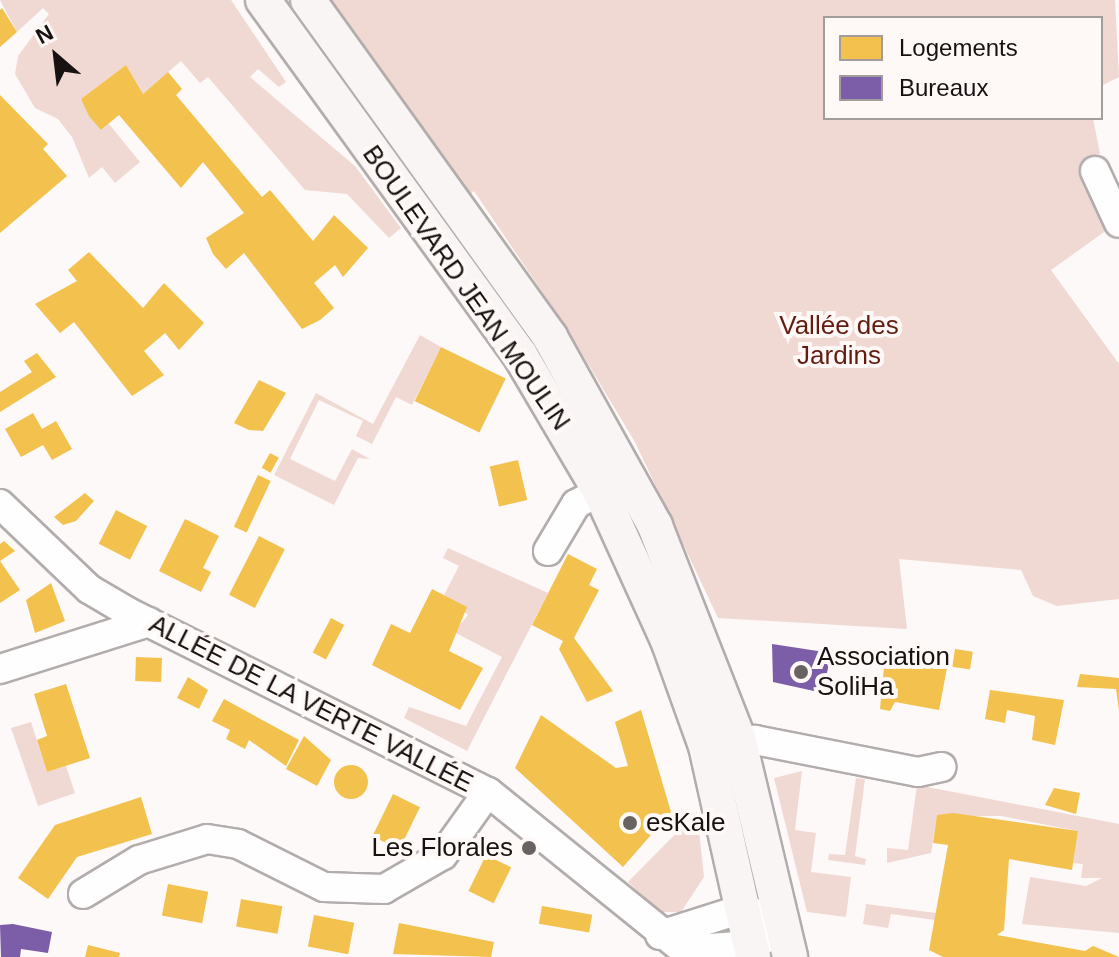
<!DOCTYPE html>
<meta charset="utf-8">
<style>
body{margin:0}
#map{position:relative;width:1119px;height:957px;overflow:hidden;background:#fdf9f8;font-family:Arial,sans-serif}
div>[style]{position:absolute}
.green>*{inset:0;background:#f0d8d3}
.homes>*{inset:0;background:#f2c14e;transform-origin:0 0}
.round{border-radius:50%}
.offices>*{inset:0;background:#7b5ea7}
.roads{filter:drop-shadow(2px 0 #b2adac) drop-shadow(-2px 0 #b2adac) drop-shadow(0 2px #b2adac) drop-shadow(0 -2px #b2adac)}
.minor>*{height:28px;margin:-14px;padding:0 14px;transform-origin:14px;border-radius:14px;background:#fffefe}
.major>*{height:34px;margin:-17px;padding:0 17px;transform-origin:17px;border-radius:17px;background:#f9f5f4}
.dots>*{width:22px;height:22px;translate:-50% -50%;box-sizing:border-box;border:4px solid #fef8f7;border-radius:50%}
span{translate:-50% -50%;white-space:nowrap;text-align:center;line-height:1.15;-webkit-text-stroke:8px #fef8f7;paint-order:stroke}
.street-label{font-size:26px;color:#171211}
.park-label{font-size:26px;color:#621c0f}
.poi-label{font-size:26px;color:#171211}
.left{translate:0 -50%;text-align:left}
.right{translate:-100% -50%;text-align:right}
.legend{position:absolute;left:823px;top:16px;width:280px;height:104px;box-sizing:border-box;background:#fef8f7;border:2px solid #a29c9b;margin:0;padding:10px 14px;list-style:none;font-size:24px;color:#171211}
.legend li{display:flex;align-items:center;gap:16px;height:40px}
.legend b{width:40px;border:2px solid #a29c9b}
.north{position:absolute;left:16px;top:16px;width:80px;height:80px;-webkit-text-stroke:6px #fef8f7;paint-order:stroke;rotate:332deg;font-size:22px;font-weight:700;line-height:32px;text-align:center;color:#171211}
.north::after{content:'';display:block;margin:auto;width:28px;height:36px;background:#171211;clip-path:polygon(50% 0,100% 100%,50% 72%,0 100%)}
</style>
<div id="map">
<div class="green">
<i style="clip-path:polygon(0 0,231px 0,286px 82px,279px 87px,258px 69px,250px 77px,355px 166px,401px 228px,389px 238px,347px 194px,305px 190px,208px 77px,200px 83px,181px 61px,143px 94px,126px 65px,81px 99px,101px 130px,109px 124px,140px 162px,115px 183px,102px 167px,89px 178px,72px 137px,58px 119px,35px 108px,15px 74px,18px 56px,49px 14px,43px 8px,17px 32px)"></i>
<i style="clip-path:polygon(325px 0,1115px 0,1119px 77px,1101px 86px,1101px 18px,825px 18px,825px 118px,1093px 118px,1100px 154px,1083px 159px,1107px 230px,1051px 270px,1119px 364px,1119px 599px,1057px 606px,1033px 596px,1021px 570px,899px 559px,907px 629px,718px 618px,635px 442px,564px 324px,474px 191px,464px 200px)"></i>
<i style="clip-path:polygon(420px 335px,441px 347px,412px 405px,396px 397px,372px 444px,356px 436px,363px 421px,319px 400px,290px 459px,335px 481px,352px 449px,370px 459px,358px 458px,334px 505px,274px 475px,316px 393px,373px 424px)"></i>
<i style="clip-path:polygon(448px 548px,548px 593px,467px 751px,404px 718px,409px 707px,466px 726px,502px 657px,454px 632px,468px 615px,444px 595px,459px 566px,443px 558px)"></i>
<i style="clip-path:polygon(31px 722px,47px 772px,66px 766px,75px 793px,38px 806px,11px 728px)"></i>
<i style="clip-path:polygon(802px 771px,795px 830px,816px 833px,811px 872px,851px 877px,846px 917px,807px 912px,774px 778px)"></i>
<i style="clip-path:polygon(856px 778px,865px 779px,855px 856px,866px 859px,865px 865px,828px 860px,829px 854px,845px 855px)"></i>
<i style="clip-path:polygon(917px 785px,1119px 824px,1119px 933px,1022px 924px,1030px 877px,1086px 886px,1102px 878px,1081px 878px,1083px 864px,1073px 863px,1078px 831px,1001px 816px,937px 816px,931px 853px,887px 863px,887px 848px,908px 850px)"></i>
<i style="clip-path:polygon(697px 812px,704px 877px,681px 912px,660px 912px,628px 882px)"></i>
<i style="clip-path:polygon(866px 904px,936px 913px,935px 920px,891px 914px,888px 928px,863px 924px)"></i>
</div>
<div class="homes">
<i style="clip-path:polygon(2px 8px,17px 32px,0 47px,0 10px)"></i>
<i style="clip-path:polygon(126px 65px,143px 94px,168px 72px,182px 89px,176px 95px,262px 197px,270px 190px,313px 241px,334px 215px,368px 248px,343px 277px,335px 265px,314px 283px,334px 308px,320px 320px,302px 329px,244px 253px,226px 269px,213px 254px,206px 238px,244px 213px,203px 162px,181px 188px,119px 115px,101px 130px,89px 116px,81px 99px)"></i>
<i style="clip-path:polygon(0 95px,48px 144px,43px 149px,67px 176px,0 233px)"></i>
<i style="clip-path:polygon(89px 252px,143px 308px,164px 283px,204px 323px,179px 350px,165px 333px,144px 351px,164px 375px,132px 396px,74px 322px,60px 333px,35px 304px,77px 281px,68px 270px)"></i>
<i style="left:441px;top:347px;width:72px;height:60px;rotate:26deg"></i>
<i style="clip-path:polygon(37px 353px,56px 377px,0 412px,0 392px,32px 372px,24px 361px)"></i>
<i style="clip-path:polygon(259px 380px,286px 393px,263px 431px,249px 430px,234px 423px)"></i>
<i style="clip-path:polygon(33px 413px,42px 429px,56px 421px,72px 449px,52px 460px,43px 445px,21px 457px,5px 429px)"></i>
<i style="left:270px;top:453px;width:10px;height:17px;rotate:29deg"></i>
<i style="left:518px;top:460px;width:41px;height:29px;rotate:77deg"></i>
<i style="left:258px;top:475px;width:14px;height:57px;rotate:25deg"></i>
<i style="clip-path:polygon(85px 493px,94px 501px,76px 521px,63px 525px,54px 517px)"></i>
<i style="left:116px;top:510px;width:35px;height:38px;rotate:27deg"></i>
<i style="clip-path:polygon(185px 519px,219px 536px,203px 568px,211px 572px,201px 592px,159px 571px)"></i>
<i style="left:259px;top:536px;width:29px;height:66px;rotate:27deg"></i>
<i style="clip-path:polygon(4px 541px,15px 551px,0 561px,20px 590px,0 603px,0 544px)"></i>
<i style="clip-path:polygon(568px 554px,597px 569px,589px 585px,599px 590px,574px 638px,613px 691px,587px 702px,559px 649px,563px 641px,532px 625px)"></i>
<i style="clip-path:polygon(51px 583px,65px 621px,35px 633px,26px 600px)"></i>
<i style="clip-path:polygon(432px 589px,467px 607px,449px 651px,483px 668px,460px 710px,372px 665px,391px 624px,410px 633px)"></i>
<i style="left:331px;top:618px;width:15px;height:39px;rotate:28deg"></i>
<i style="left:955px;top:649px;width:18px;height:18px;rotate:9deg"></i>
<i style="left:136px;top:657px;width:26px;height:24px;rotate:2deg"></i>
<i style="clip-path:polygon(885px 657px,897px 660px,896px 666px,947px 668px,939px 710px,895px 702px,890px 711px,880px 709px)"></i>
<i style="clip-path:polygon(1080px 674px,1119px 678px,1119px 710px,1116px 689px,1077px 687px)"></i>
<i style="clip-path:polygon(188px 677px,208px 690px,199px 709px,177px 698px)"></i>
<i style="clip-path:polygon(66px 684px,90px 758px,47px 772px,37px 740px,47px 736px,34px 694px)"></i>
<i style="clip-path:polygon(990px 690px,1064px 700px,1055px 745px,1032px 740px,1035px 716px,1007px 710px,1005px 723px,985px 719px)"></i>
<i style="clip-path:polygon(224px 699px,299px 740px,286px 766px,249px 740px,245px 749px,226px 739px,230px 730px,212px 721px)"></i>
<i style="clip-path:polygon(641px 710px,671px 812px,623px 867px,515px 768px,541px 715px,616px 768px,628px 766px,615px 722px)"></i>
<i style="clip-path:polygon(304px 736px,331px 760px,317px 786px,286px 769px)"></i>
<i class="round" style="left:334px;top:765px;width:34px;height:34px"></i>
<i style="clip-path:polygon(1054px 788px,1080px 793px,1076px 814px,1045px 805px)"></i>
<i style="left:393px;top:794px;width:30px;height:47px;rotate:26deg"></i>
<i style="clip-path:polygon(141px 797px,152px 834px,77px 857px,48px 899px,18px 878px,55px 825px)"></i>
<i style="clip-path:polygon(953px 813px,1078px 831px,1072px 870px,1009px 859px,1004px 930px,997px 935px,1085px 951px,1093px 946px,1119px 957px,943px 957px,929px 950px,948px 845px,933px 843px,937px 815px)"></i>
<i style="left:486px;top:855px;width:28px;height:40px;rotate:26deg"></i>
<i style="left:168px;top:884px;width:41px;height:32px;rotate:11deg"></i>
<i style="left:241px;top:899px;width:42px;height:28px;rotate:10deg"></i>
<i style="left:542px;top:906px;width:51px;height:18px;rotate:10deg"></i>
<i style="left:314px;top:915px;width:41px;height:32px;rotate:11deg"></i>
<i style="clip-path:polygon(399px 923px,494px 942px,491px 957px,393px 954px)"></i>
<i style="clip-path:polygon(88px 945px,120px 953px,119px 957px,85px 957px)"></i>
</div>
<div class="offices">
<i style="clip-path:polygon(772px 644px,831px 653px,823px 693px,773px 682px)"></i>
<i style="clip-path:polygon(13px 924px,52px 932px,48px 953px,21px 949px,20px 957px,1px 957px,0 925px)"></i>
</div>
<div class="roads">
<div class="minor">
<i style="left:1095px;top:171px;width:57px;rotate:65.2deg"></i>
<i style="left:0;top:504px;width:123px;rotate:43.7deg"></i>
<i style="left:89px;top:589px;width:45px;rotate:30.5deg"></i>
<i style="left:128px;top:612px;width:402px;rotate:26.6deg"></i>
<i style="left:488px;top:792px;width:252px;rotate:38.9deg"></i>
<i style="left:684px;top:950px;width:67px;rotate:-4.3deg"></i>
<i style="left:751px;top:945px;width:37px;rotate:-24deg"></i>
<i style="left:548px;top:551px;width:55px;rotate:-59.2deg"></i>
<i style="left:576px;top:504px;width:27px;rotate:-28deg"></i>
<i style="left:0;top:669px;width:156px;rotate:-17.5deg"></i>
<i style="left:718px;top:743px;width:37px;rotate:-5deg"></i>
<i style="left:755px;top:740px;width:166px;rotate:11.1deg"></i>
<i style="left:918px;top:772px;width:24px;rotate:-12deg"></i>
<i style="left:83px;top:894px;width:66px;rotate:-31.3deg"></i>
<i style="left:139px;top:860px;width:71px;rotate:-17.2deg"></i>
<i style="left:207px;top:839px;width:31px;rotate:9deg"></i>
<i style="left:238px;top:844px;width:96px;rotate:26.6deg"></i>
<i style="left:324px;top:887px;width:60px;rotate:1.9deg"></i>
<i style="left:384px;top:889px;width:68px;rotate:-30deg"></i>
<i style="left:443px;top:855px;width:77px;rotate:-54.5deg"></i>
<i style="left:660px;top:935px;width:89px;rotate:-17.6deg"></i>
<i style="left:745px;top:908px;width:18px;rotate:29deg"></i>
</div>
<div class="major">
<i style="left:263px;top:0;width:438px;rotate:54.1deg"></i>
<i style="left:520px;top:355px;width:158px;rotate:59.5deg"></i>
<i style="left:600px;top:491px;width:164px;rotate:65.5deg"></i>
<i style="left:668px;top:640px;width:113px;rotate:70.3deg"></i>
<i style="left:706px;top:746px;width:216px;rotate:77.4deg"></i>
<i style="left:308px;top:0;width:415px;rotate:54.3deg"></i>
<i style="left:550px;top:337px;width:216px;rotate:60.9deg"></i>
<i style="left:655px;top:526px;width:228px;rotate:68.6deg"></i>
<i style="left:738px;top:738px;width:225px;rotate:76.6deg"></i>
</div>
</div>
<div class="dots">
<i style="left:801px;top:672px;background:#686362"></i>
<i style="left:630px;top:823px;background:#686362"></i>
<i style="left:529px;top:848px;background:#686362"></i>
</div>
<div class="street-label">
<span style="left:466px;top:288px;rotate:55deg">BOULEVARD JEAN MOULIN</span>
<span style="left:311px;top:704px;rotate:27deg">ALLÉE DE LA VERTE VALLÉE</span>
</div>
<div class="park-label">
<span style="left:839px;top:341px">Vallée des<br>Jardins</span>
</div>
<div class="poi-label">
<span class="left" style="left:817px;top:672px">Association<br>SoliHa</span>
<span class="left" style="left:646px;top:823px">esKale</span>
<span class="right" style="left:513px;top:848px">Les Florales</span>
</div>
<ul class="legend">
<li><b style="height:22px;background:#f2c14e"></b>Logements</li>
<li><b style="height:22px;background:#7b5ea7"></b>Bureaux</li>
</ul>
<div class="north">N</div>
</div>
